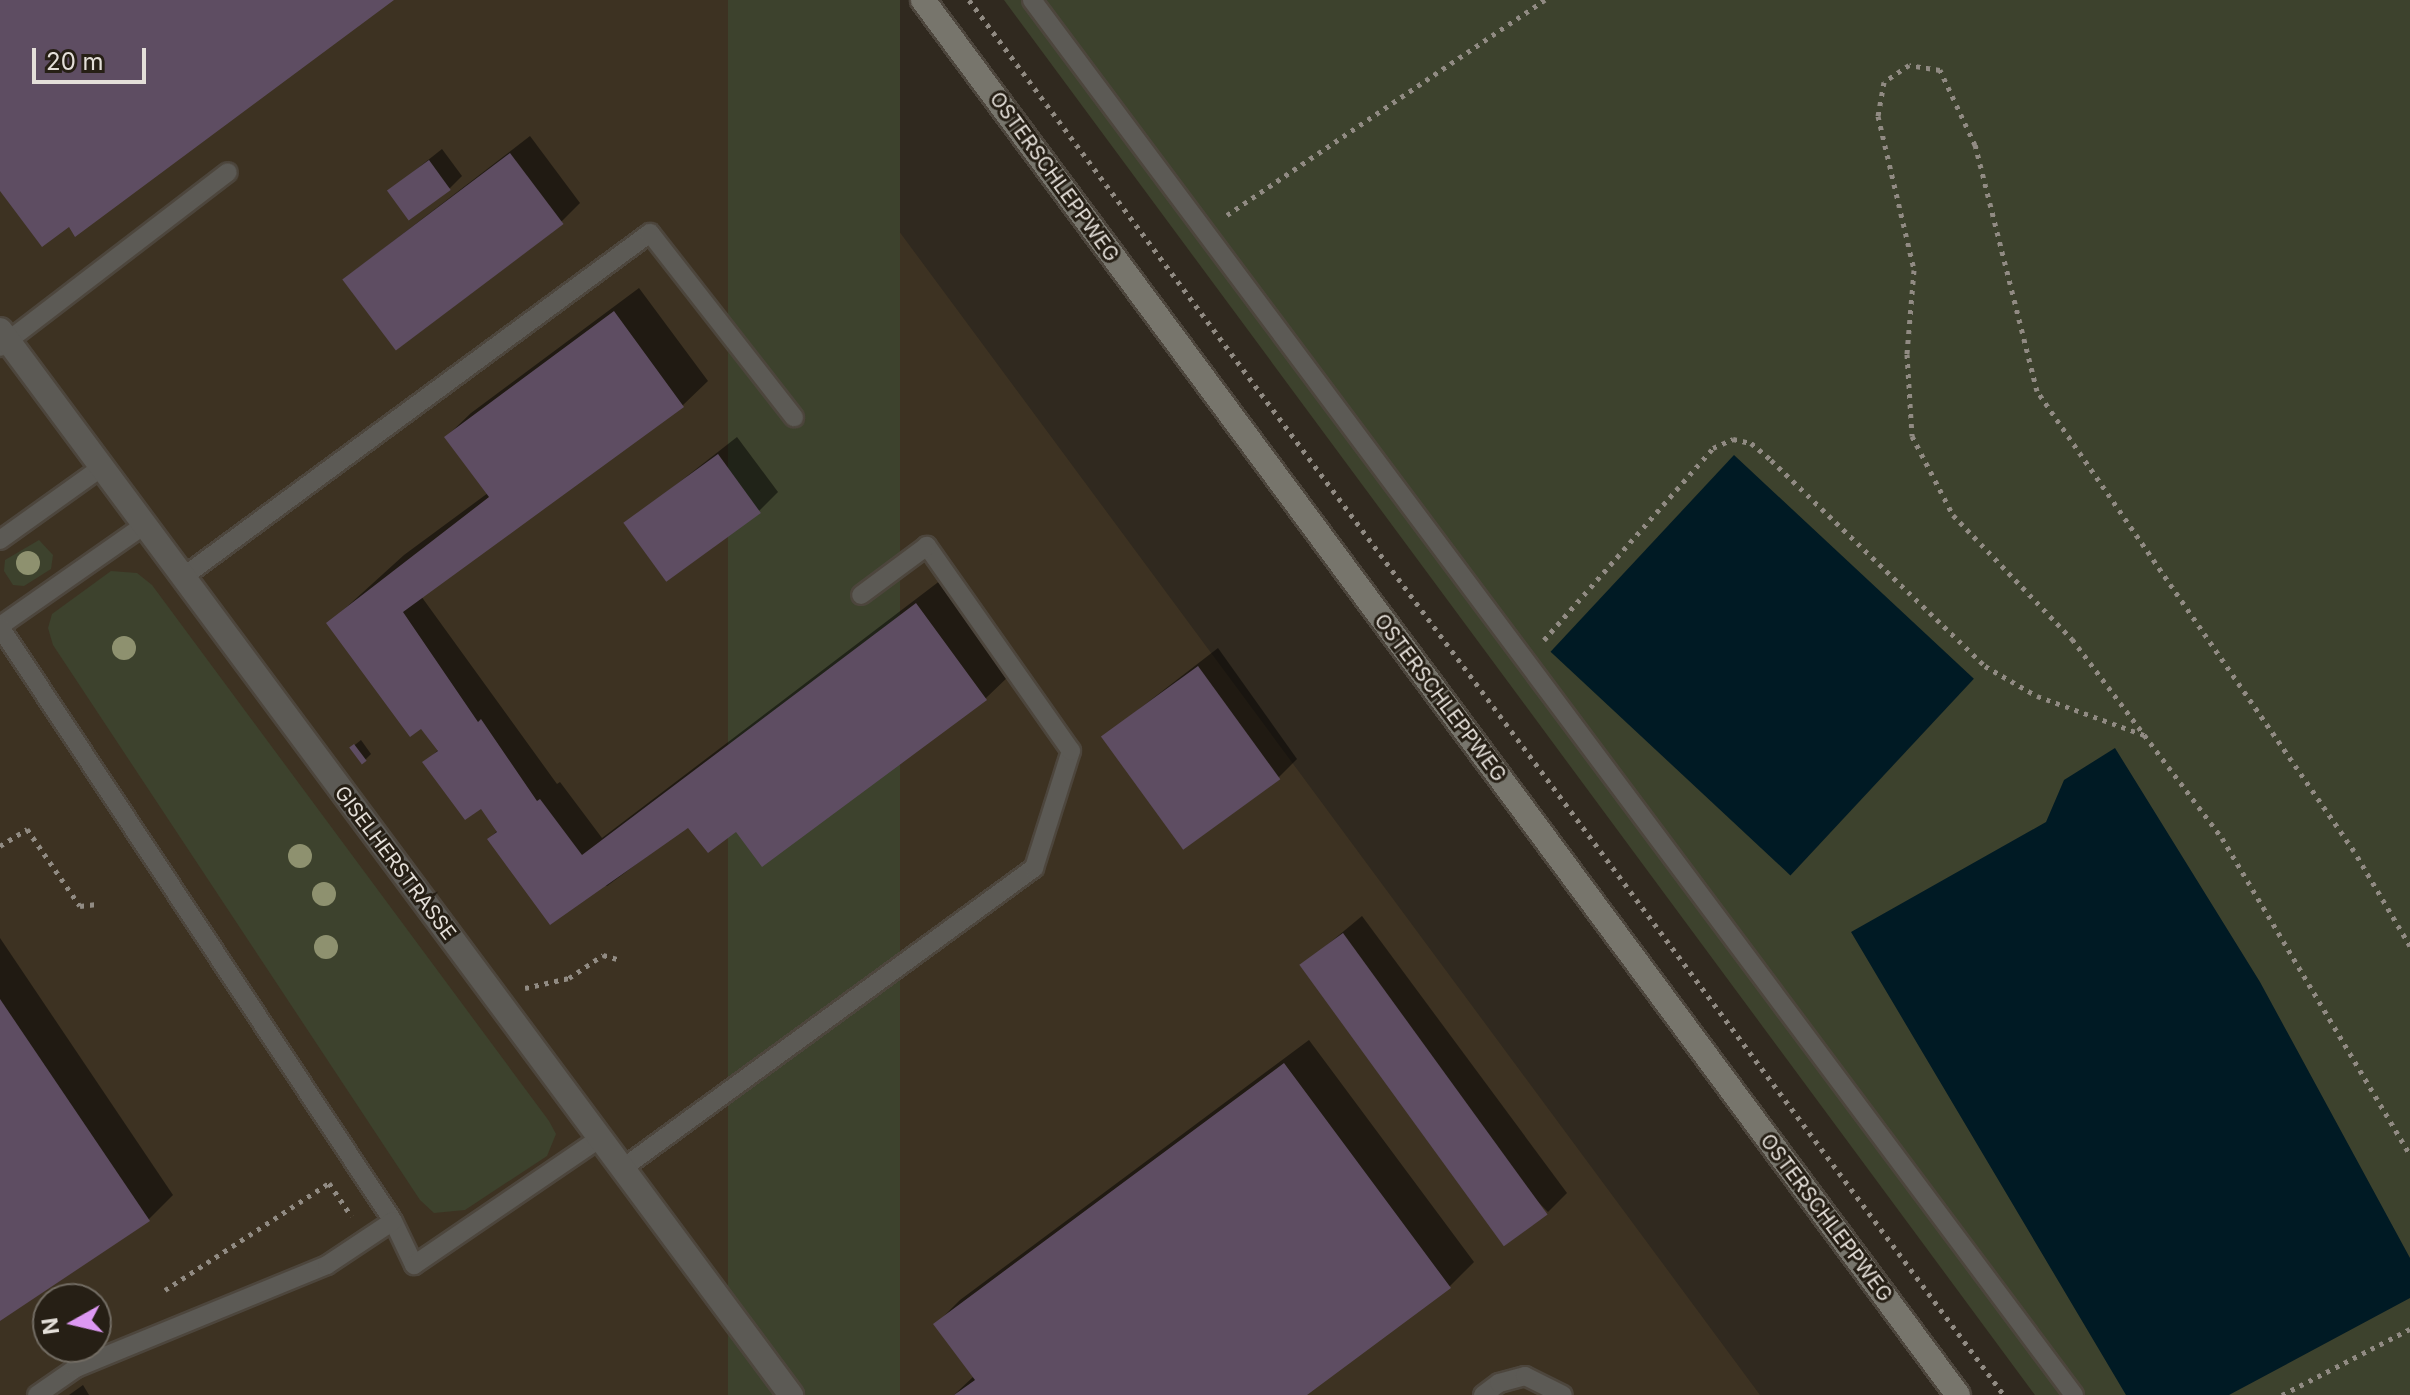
<!DOCTYPE html>
<style>
body{margin:0}
#map{position:relative;width:2410px;height:1395px;overflow:hidden;background:#30291f;font-family:Inter,sans-serif}
div>[style]{position:absolute}
.built>*{inset:0;background:#3d3222}
.green>*{inset:0;background:#3d422d;transform-origin:0 0}
.water>*{inset:0;background:#001a24;transform-origin:0 0}
.shadow>*{inset:0;background:#0007}
.building>*{inset:0;background:#5e4d62;transform-origin:0 0}
.path>*{height:5px;margin-top:-2.5px;transform-origin:0;background:repeating-linear-gradient(90deg,#918b83 0 4px,transparent 0 10px)}
.roads{filter:drop-shadow(2px 0 #4d463d) drop-shadow(-2px 0 #4d463d) drop-shadow(0 2px #4d463d) drop-shadow(0 -2px #4d463d)}
.lane>*{height:18px;margin:-9px;padding:0 9px;transform-origin:9px;border-radius:9px;background:#5c5a55}
.street>*{height:24px;margin:-12px;padding:0 12px;transform-origin:12px;border-radius:12px;background:#5c5a55}
.secondary>*{height:24px;margin:-12px;padding:0 12px;transform-origin:12px;border-radius:12px;background:#77756c}
.trees>*{width:24px;height:24px;margin:-12px;border-radius:50%;background:#8e916f}
span{translate:-50% -50%;white-space:nowrap;text-align:center;line-height:1.15;-webkit-text-stroke:6px #261f15;paint-order:stroke}
.street-label{font-size:20px;color:#e4dfd9}
.north{position:absolute;left:32px;top:1283px;width:80px;height:80px;box-sizing:border-box;background:#261f15;border:2px solid #726c63;border-radius:50%;rotate:262deg;font-size:22px;font-weight:700;line-height:32px;text-align:center;color:#e4dfd9}
.north::after{content:'';display:block;margin:auto;width:28px;height:36px;background:#dd98f3;clip-path:polygon(50% 0,100% 100%,50% 72%,0 100%)}
.scale{position:absolute;left:32px;top:48px;width:114px;height:36px;box-sizing:border-box;border:4px solid #e4dfd9;border-top:0;padding-left:10px;font-size:24px;line-height:28px;white-space:nowrap;color:#e4dfd9;-webkit-text-stroke:6px #261f15;paint-order:stroke}
</style>
<div id="map">
<div class="built">
<i style="clip-path:polygon(evenodd,0 0,728px 0,1760px 1395px,0 1395px,0 0,48px 1299px,96px 1299px,96px 1347px,48px 1347px,48px 1299px)"></i>
</div>
<div class="green">
<i style="left:728px;top:0;width:172px;height:1735px"></i>
<i style="clip-path:polygon(1004px 0,2410px 0,2410px 1395px,2035px 1395px)"></i>
<i style="clip-path:polygon(39px 540px,53px 555px,51px 569px,24px 586px,13px 585px,4px 571px,5px 560px)"></i>
<i style="clip-path:polygon(111px 571px,137px 573px,152px 585px,549px 1121px,556px 1134px,547px 1156px,465px 1210px,434px 1213px,420px 1200px,53px 645px,48px 628px,52px 614px)"></i>
</div>
<div class="water">
<i style="left:1734px;top:455px;width:328px;height:269px;rotate:43deg"></i>
<i style="clip-path:polygon(2115px 748px,2260px 982px,2410px 1258px,2410px 1298px,2229px 1395px,2126px 1395px,1851px 932px,2046px 822px,2064px 780px)"></i>
</div>
<div class="shadow">
<i style="clip-path:polygon(530px 136px,580px 203px,561px 222px,344px 279px)"></i>
<i style="clip-path:polygon(442px 149px,462px 176px,450px 188px,389px 191px)"></i>
<i style="clip-path:polygon(639px 288px,708px 381px,683px 405px,421px 596px,557px 784px,560px 782px,602px 838px,941px 580px,1011px 674px,986px 698px,762px 864px,737px 829px,689px 825px,607px 886px,489px 839px,498px 830px,481px 806px,425px 763px,439px 749px,329px 623px,404px 555px,488px 493px,446px 437px,471px 413px)"></i>
<i style="clip-path:polygon(737px 437px,778px 492px,759px 511px,626px 524px)"></i>
<i style="clip-path:polygon(1218px 648px,1297px 759px,1278px 778px,1103px 737px)"></i>
<i style="clip-path:polygon(361px 740px,371px 754px,365px 760px,351px 748px)"></i>
<i style="clip-path:polygon(1362px 916px,1567px 1193px,1548px 1212px,1303px 965px)"></i>
<i style="clip-path:polygon(0 938px,173px 1195px,148px 1220px,0 1319px)"></i>
<i style="clip-path:polygon(1309px 1040px,1474px 1262px,1449px 1287px,1304px 1395px,954px 1395px,974px 1376px,936px 1324px,960px 1300px)"></i>
<i style="clip-path:polygon(83px 1385px,89px 1395px,69px 1395px)"></i>
</div>
<div class="building">
<i style="clip-path:polygon(0 0,394px 0,75px 237px,69px 227px,42px 247px,0 191px)"></i>
<i style="left:510px;top:153px;width:89px;height:210px;rotate:53deg"></i>
<i style="left:429px;top:160px;width:37px;height:52px;rotate:54deg"></i>
<i style="clip-path:polygon(614px 311px,684px 407px,403px 612px,478px 722px,481px 719px,537px 801px,540px 799px,582px 855px,916px 603px,987px 700px,762px 867px,736px 832px,708px 853px,688px 828px,550px 925px,487px 839px,497px 832px,481px 809px,465px 820px,422px 762px,438px 751px,421px 729px,410px 737px,326px 623px,489px 497px,444px 437px)"></i>
<i style="left:718px;top:454px;width:73px;height:117px;rotate:54deg"></i>
<i style="left:1198px;top:666px;width:140px;height:120px;rotate:54deg"></i>
<i style="left:354px;top:744px;width:21px;height:6px;rotate:53deg"></i>
<i style="left:1343px;top:933px;width:348px;height:54px;rotate:54deg"></i>
<i style="clip-path:polygon(0 999px,150px 1221px,0 1321px)"></i>
<i style="clip-path:polygon(1284px 1063px,1451px 1288px,1307px 1395px,954px 1395px,975px 1380px,933px 1324px)"></i>
</div>
<div class="path">
<i style="left:969px;top:0;width:1737px;rotate:53.43deg"></i>
<i style="left:1227px;top:215px;width:384px;rotate:-34.1deg"></i>
<i style="left:1544px;top:640px;width:256px;rotate:-48.6deg"></i>
<i style="left:1713px;top:448px;width:22px;rotate:-24deg"></i>
<i style="left:1733px;top:439px;width:18px;rotate:13deg"></i>
<i style="left:1751px;top:443px;width:26px;rotate:40deg"></i>
<i style="left:1771px;top:460px;width:297px;rotate:43.9deg"></i>
<i style="left:1985px;top:666px;width:60px;rotate:30deg"></i>
<i style="left:2037px;top:696px;width:114px;rotate:20deg"></i>
<i style="left:0;top:846px;width:32px;rotate:-32deg"></i>
<i style="left:27px;top:829px;width:93px;rotate:55.5deg"></i>
<i style="left:80px;top:906px;width:17px;rotate:-7deg"></i>
<i style="left:2410px;top:946px;width:110px;rotate:-120.5deg"></i>
<i style="left:2354px;top:851px;width:559px;rotate:-124.57deg"></i>
<i style="left:2037px;top:391px;width:254px;rotate:-104.1deg"></i>
<i style="left:1975px;top:145px;width:83px;rotate:-115deg"></i>
<i style="left:1940px;top:70px;width:31px;rotate:-171deg"></i>
<i style="left:1909px;top:65px;width:30px;rotate:146deg"></i>
<i style="left:1884px;top:82px;width:35px;rotate:100deg"></i>
<i style="left:1878px;top:116px;width:158px;rotate:76.8deg"></i>
<i style="left:1914px;top:270px;width:84px;rotate:94.8deg"></i>
<i style="left:1907px;top:354px;width:82px;rotate:86.5deg"></i>
<i style="left:1912px;top:436px;width:89px;rotate:62.6deg"></i>
<i style="left:1953px;top:515px;width:172px;rotate:46.2deg"></i>
<i style="left:2072px;top:639px;width:249px;rotate:53deg"></i>
<i style="left:2222px;top:838px;width:368px;rotate:59.3deg"></i>
<i style="left:525px;top:988px;width:45px;rotate:-12.8deg"></i>
<i style="left:569px;top:978px;width:41px;rotate:-34.1deg"></i>
<i style="left:603px;top:955px;width:18px;rotate:16deg"></i>
<i style="left:165px;top:1290px;width:196px;rotate:-33.1deg"></i>
<i style="left:329px;top:1183px;width:40px;rotate:56deg"></i>
<i style="left:2282px;top:1395px;width:144px;rotate:-27.3deg"></i>
</div>
<div class="roads">
<div class="lane">
<i style="left:1032px;top:0;width:1741px;rotate:53.24deg"></i>
<i style="left:0;top:347px;width:287px;rotate:-37.5deg"></i>
<i style="left:0;top:540px;width:125px;rotate:-35.6deg"></i>
<i style="left:183px;top:577px;width:580px;rotate:-36.38deg"></i>
<i style="left:650px;top:233px;width:234px;rotate:52deg"></i>
<i style="left:0;top:626px;width:176px;rotate:-35deg"></i>
<i style="left:0;top:627px;width:712px;rotate:56.51deg"></i>
<i style="left:393px;top:1221px;width:49px;rotate:64.5deg"></i>
<i style="left:414px;top:1265px;width:225px;rotate:-34.3deg"></i>
<i style="left:623px;top:1168px;width:509px;rotate:-36.13deg"></i>
<i style="left:1034px;top:868px;width:123px;rotate:-72.5deg"></i>
<i style="left:1071px;top:751px;width:251px;rotate:-125.1deg"></i>
<i style="left:927px;top:546px;width:82px;rotate:143.4deg"></i>
<i style="left:37px;top:1395px;width:47px;rotate:-34.7deg"></i>
<i style="left:76px;top:1368px;width:271px;rotate:-22.3deg"></i>
<i style="left:327px;top:1265px;width:79px;rotate:-33.7deg"></i>
<i style="left:1483px;top:1395px;width:20px;rotate:-37deg"></i>
<i style="left:1499px;top:1383px;width:27px;rotate:-15deg"></i>
<i style="left:1525px;top:1376px;width:42px;rotate:26.6deg"></i>
</div>
<div class="street">
<i style="left:0;top:330px;width:1327px;rotate:53.4deg"></i>
</div>
<div class="secondary">
<i style="left:923px;top:0;width:1737px;rotate:53.43deg"></i>
</div>
</div>
<div class="trees">
<i style="left:28px;top:563px"></i>
<i style="left:124px;top:648px"></i>
<i style="left:300px;top:856px"></i>
<i style="left:324px;top:894px"></i>
<i style="left:326px;top:947px"></i>
</div>
<div class="street-label">
<span style="left:1054px;top:177px;rotate:54deg">OSTERSCHLEPPWEG</span>
<span style="left:1440px;top:698px;rotate:53deg">OSTERSCHLEPPWEG</span>
<span style="left:395px;top:863px;rotate:53deg">GISELHERSTRASSE</span>
<span style="left:1826px;top:1218px;rotate:53deg">OSTERSCHLEPPWEG</span>
</div>
<div class="north">N</div>
<div class="scale">20 m</div>
</div>
